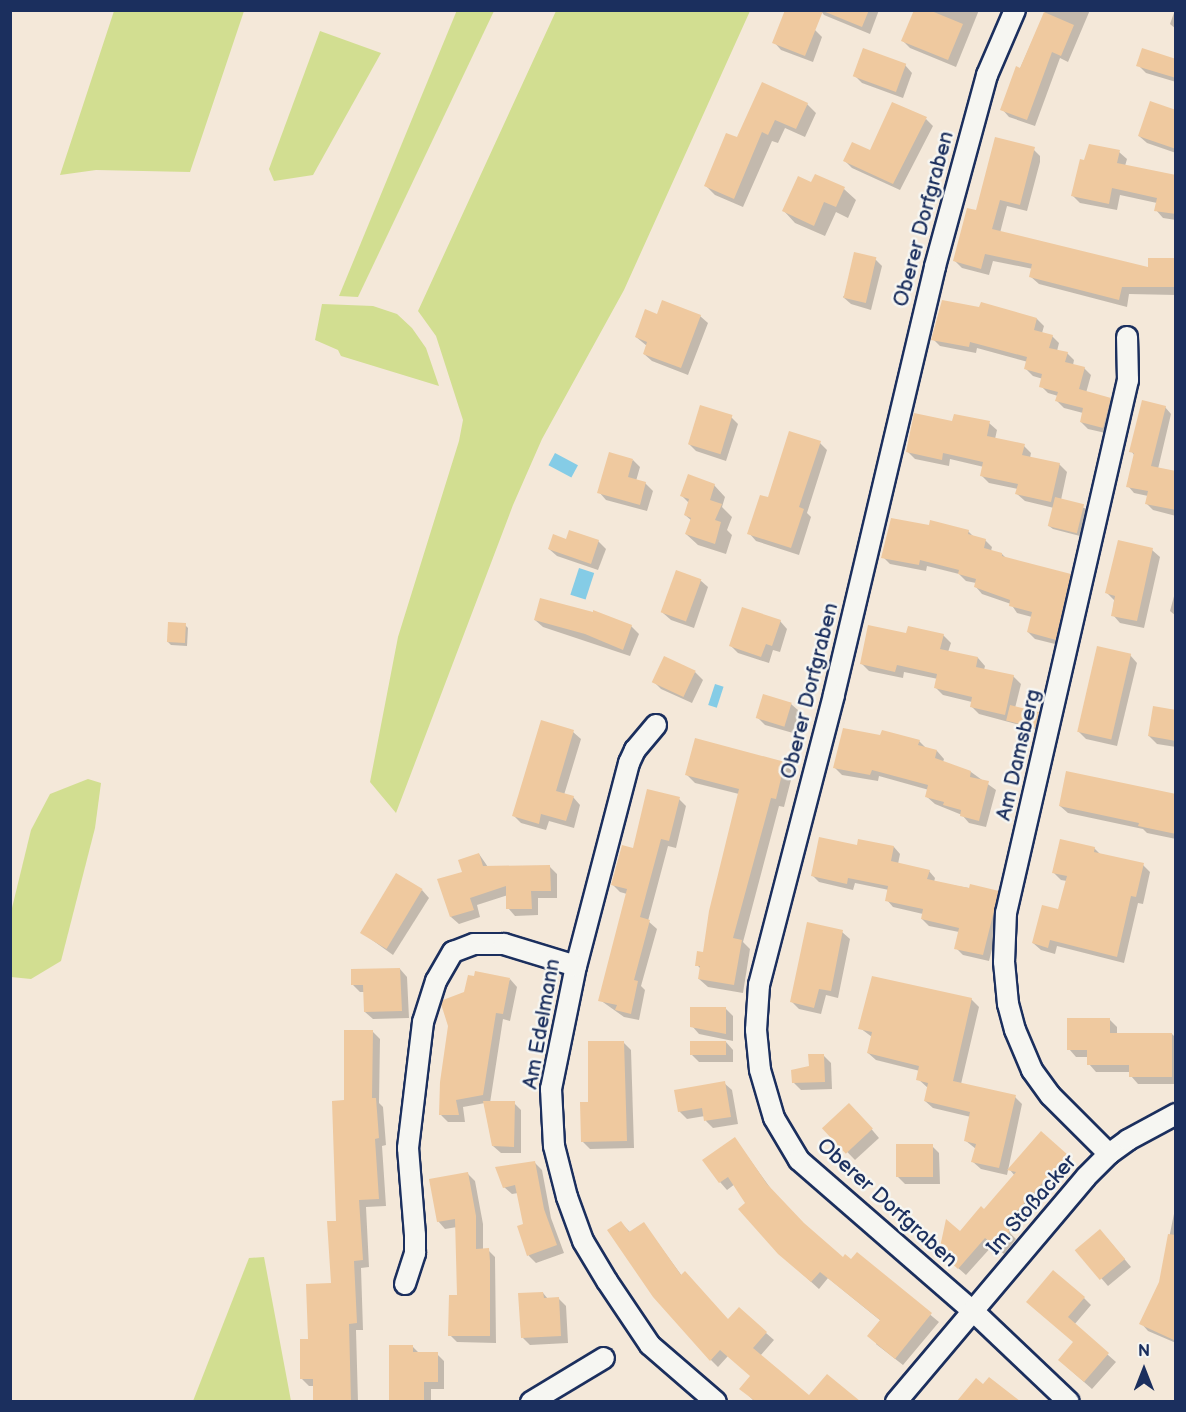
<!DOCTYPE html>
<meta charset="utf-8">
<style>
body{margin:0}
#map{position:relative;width:1186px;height:1412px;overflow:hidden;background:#f4e8d9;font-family:"Balsamiq Sans",sans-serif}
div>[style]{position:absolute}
.green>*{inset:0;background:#d2de91}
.water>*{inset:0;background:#85cce6;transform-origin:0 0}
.shadow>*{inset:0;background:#0003}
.building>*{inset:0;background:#efc99f;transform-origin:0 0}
.roads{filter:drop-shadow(2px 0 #1b2f5e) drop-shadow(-2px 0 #1b2f5e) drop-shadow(0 2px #1b2f5e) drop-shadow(0 -2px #1b2f5e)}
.street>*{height:20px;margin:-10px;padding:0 10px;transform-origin:10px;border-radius:10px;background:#f6f6f2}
span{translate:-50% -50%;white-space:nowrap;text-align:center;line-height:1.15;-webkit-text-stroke:5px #f6f6f2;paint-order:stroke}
.street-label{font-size:21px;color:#1b2f5e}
.frame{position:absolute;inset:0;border:12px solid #1b2f5e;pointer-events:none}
.north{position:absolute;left:1114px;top:1340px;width:60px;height:60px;-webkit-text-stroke:4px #f6f6f2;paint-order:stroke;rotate:0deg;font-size:16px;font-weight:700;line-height:24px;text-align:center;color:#1b2f5e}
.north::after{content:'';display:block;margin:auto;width:21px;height:27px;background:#1b2f5e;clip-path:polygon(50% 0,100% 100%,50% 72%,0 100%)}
</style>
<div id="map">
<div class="green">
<i style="clip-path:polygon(457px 10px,494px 11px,358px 297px,339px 296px)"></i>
<i style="clip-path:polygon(114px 11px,244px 11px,190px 172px,96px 170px,60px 175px)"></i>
<i style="clip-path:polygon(556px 11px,750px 11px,624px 290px,542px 439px,513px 505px,396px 813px,370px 782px,398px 637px,459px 441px,463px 420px,436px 336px,418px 311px)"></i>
<i style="clip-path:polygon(320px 31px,381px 53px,313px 175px,274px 181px,269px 169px)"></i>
<i style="clip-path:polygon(322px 304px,373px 306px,397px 314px,412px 328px,426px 348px,439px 386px,341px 356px,338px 350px,315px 340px)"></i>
<i style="clip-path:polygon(88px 779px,101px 783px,95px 828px,61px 961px,31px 979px,11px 977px,11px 912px,31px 830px,50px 794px)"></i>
<i style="clip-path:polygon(264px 1257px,291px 1401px,193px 1401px,249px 1258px)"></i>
</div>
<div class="water">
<i style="left:555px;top:453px;width:26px;height:14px;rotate:28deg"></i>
<i style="left:579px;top:568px;width:16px;height:28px;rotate:18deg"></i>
<i style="left:715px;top:684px;width:9px;height:22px;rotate:18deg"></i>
</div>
<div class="shadow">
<i style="clip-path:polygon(820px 10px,879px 10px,870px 34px,824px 15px)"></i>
<i style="clip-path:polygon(915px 10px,979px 10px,956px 67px,910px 48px,903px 41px)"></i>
<i style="clip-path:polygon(1046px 10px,1090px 10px,1068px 62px,1060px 58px,1035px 126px,1009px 117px,1002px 109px)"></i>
<i style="clip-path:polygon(1175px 10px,1176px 10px,1176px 29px,1170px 24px)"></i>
<i style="clip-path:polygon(815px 30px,822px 37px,813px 62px,781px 50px,774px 42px)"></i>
<i style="clip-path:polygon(1176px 54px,1176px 82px,1146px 73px,1138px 65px,1173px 60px)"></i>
<i style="clip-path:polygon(905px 65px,912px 73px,903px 98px,862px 83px,855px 76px)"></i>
<i style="clip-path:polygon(763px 84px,807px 104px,816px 113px,805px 137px,785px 128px,778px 143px,772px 141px,743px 207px,715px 195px,705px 185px,738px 139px)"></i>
<i style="clip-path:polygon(1176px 112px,1176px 153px,1147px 143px,1139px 136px)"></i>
<i style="clip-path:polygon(926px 119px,933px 126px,900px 190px,852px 168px,845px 161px,871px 152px)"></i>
<i style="clip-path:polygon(1032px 148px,1040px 156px,1040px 162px,1027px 211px,1007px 206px,1000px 233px,1150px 269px,1176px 260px,1176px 295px,1129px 294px,1127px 307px,1039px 284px,1031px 277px,1033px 269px,993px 261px,989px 275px,962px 268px,955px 261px,977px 212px)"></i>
<i style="clip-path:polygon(1119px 152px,1127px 159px,1125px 166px,1176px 177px,1176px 220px,1163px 218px,1156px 210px,1157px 203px,1120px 195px,1117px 210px,1080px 203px,1073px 196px,1085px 162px)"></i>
<i style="clip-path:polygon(816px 176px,844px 189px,856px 200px,848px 218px,836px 212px,825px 236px,795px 223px,784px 211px,812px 184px)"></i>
<i style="clip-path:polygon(875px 259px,882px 266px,871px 310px,851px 304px,843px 297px)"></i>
<i style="clip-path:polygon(658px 316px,700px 316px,708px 323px,688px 375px,652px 361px,644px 354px,647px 346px,636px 337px)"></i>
<i style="clip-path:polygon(1037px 319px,1044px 326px,1042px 333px,1052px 336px,1059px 343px,1057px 351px,1067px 353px,1074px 360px,1073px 365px,1084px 368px,1091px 375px,1086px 393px,1110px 399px,1117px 406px,1110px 434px,1088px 429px,1081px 422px,1083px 413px,1064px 408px,1057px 401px,1058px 396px,1048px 393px,1041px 386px,1043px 379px,1033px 376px,1026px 369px,1028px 362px,977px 348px,976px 353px,940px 346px,933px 339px)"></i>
<i style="clip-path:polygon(1165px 407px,1171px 414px,1158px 469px,1176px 476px,1176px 516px,1153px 510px,1146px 503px,1148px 496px,1134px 493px,1128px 486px,1135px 456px,1131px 451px)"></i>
<i style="clip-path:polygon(731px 417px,738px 424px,726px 461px,696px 451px,689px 444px)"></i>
<i style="clip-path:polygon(954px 422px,989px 423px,997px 430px,995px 439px,1024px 446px,1031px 453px,1030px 458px,1059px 464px,1067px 472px,1061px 500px,1087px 509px,1080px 536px,1053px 529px,1049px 526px,1054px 508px,1025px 501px,1017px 494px,1018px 489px,989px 483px,982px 476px,984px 467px,950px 459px,949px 466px,915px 459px,907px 451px)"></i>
<i style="clip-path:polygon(820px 443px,827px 450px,807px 513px,811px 517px,799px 555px,756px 541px,749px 533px,768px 499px)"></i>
<i style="clip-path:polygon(633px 460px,640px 467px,636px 481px,645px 483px,653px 491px,647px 511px,606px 500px,599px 492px)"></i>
<i style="clip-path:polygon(714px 485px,725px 497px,722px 507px,732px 517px,727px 530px,732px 535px,726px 554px,698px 545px,686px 534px,692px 521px,685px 515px,689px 503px,682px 496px)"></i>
<i style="clip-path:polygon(968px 531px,974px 537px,985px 540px,992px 547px,991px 551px,1002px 554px,1007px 559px,1070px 575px,1077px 582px,1063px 646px,1035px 639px,1028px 632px,1032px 617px,1017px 613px,1011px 604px,982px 594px,976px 587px,976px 583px,966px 581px,959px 574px,927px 566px,926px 571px,890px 564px,883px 557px)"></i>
<i style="clip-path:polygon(567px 541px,598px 541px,606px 549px,598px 570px,557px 556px,549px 549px)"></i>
<i style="clip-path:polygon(1152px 550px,1160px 557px,1144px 628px,1120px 623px,1113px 615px,1114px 600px,1107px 593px)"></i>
<i style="clip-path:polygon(700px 580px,708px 587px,694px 628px,671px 620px,663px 613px)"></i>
<i style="clip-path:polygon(1176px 589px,1176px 616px,1170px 611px)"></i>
<i style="clip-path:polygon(535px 620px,631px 626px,639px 634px,630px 656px,543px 627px)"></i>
<i style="clip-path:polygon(780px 621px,787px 629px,780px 652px,773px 650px,769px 663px,738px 653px,731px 646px)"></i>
<i style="clip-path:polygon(185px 625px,188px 628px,187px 646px,171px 645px,168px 642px)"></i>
<i style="clip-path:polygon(907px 635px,943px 635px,951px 643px,948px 652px,978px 658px,985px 666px,984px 670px,1013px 676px,1021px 684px,1015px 708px,1038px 714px,1042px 717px,1039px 730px,979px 714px,971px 706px,972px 702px,943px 695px,936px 688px,938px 679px,904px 672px,903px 678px,869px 671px,861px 663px)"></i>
<i style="clip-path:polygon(1130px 655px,1137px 663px,1117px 746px,1086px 739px,1079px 732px)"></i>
<i style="clip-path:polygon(695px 672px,703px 680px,692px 703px,661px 689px,654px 682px)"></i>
<i style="clip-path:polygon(791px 704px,799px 711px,793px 733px,765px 725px,758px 718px)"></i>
<i style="clip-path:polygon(1176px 711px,1176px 747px,1157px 744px,1149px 736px)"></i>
<i style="clip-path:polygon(573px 732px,581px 739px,564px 795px,573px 797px,580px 805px,574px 828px,549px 821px,546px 830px,521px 823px,513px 815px)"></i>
<i style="clip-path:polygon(919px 741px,927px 749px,937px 751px,944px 759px,943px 762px,971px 772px,996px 790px,986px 827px,969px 823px,962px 815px,935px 804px,927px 797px,929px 790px,879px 776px,878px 781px,842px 775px,834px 767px)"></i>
<i style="clip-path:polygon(784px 763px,793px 772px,784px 807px,779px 806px,743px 942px,750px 949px,743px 993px,708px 987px,699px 979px,701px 969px,697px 965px,704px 954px,739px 794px,695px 783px,687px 775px)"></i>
<i style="clip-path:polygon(1176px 796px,1176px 839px,1147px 833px,1143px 829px,1068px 813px,1060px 806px)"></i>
<i style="clip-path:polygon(679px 799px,686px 806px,676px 848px,668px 846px,648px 921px,657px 929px,641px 986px,645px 990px,639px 1020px,624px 1017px,600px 1000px,627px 894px,620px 892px,613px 885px,634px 850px)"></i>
<i style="clip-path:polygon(860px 841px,894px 847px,900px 854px,898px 864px,929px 871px,935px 878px,934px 882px,998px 893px,1005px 899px,989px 961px,963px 955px,956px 948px,959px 932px,929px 926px,922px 919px,923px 914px,893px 907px,887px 900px,889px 890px,855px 883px,853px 890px,819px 882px,813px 876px,858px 847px)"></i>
<i style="clip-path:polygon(1094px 848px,1102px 856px,1143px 865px,1150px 872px,1143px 904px,1138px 903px,1124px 963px,1057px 946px,1055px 954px,1041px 950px,1033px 943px,1059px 911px,1067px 881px,1061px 880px,1054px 873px)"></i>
<i style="clip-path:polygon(479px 854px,488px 867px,550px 867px,557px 874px,557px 898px,538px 898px,538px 915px,515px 916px,508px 908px,508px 895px,477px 905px,480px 917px,459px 924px,451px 917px,463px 873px)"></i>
<i style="clip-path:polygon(422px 890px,429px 898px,393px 955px,361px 932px)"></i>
<i style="clip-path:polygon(842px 932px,850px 939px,838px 998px,826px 995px,821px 1014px,799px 1009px,792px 1002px)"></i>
<i style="clip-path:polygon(400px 969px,407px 977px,409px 1018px,373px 1019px,365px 1012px,365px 992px,360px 992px,353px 985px)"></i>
<i style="clip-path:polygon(510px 979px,517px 987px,510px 1021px,503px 1019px,490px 1103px,514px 1103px,521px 1110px,521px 1153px,501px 1153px,493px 1146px,485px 1103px,463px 1107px,465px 1122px,448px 1122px,441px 1115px)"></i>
<i style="clip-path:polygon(971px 999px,979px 1007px,961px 1084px,1015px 1097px,1022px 1104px,1007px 1175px,981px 1169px,973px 1162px,976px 1149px,966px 1141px,971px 1117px,933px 1108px,925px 1101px,928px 1088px,918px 1079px,920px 1071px,876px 1060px,868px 1053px,872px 1037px,860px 1028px)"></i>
<i style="clip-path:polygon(725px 1008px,733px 1016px,733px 1041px,699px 1034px,692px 1026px)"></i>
<i style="clip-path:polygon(1109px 1019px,1117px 1027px,1117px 1034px,1172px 1034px,1176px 1038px,1176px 1084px,1138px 1084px,1131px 1076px,1131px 1072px,1096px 1072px,1089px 1064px,1089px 1057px,1076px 1057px,1069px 1049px)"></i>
<i style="clip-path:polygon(372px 1031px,380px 1039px,379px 1103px,383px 1107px,386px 1145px,382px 1146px,386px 1206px,366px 1207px,369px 1267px,361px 1268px,363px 1330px,356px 1330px,358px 1402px,315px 1402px,314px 1386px,309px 1386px,302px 1379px,310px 1340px,332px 1285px,346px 1101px)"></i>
<i style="clip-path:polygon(623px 1042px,631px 1050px,634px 1148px,590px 1149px,582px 1141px,590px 1103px)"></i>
<i style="clip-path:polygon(726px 1042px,733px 1050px,733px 1062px,699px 1062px,692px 1055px)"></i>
<i style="clip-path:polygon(823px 1055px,831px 1063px,832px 1089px,801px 1090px,793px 1082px)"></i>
<i style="clip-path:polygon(724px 1083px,732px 1090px,738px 1124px,713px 1128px,706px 1121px,705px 1116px,687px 1119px,679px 1111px)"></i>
<i style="clip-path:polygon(857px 1112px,879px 1138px,855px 1160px,824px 1128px)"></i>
<i style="clip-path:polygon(735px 1139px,774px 1193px,805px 1226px,843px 1259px,852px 1261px,857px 1254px,939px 1322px,903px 1365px,876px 1344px,881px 1321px,828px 1278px,819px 1289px,788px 1261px,735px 1184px,727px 1190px,720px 1182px)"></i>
<i style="clip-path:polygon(932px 1146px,939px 1153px,940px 1184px,905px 1184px,898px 1177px)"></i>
<i style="clip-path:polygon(1067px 1156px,1074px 1163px,1010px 1233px,1016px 1239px,1004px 1254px,993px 1245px,966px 1275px,948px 1259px,960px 1233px,985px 1211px,1015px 1176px,1010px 1170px)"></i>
<i style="clip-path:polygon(534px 1162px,542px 1170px,551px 1218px,564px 1253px,536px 1263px,529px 1256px,519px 1227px,524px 1225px,518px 1193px,512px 1194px,504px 1187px)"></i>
<i style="clip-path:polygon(468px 1174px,475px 1181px,483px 1224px,483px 1250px,488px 1250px,495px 1257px,496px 1343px,457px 1342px,450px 1335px,459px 1297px,457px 1227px,445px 1229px,438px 1221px)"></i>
<i style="clip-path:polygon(1176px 1204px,1176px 1343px,1148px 1331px,1141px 1323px,1160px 1282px)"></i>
<i style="clip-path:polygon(621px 1223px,631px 1233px,644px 1224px,682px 1276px,728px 1321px,766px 1333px,774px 1340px,760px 1356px,802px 1393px,795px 1402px,755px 1402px,749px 1396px,752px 1376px,728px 1356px,718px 1367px,711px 1360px,654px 1296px)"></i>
<i style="clip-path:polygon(1107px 1238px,1131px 1267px,1108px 1286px,1077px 1250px)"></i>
<i style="clip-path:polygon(543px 1293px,548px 1299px,558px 1298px,566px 1306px,568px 1343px,530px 1345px,523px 1338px)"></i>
<i style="clip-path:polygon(1084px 1298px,1091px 1305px,1074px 1325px,1116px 1362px,1092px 1389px,1067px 1367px,1075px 1342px,1035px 1309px)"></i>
<i style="clip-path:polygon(391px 1347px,413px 1347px,420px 1354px,437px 1354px,444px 1361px,444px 1389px,431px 1389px,431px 1402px,391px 1402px)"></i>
<i style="clip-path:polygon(989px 1379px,1016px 1402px,958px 1402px,976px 1381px,983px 1386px)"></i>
<i style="clip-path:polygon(852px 1397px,856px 1402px,810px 1402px,808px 1399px)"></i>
</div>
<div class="building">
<i style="clip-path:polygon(785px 10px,869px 10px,862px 27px,823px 11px,805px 56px,772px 43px)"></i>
<i style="clip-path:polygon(914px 10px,929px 10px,963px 24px,948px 60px,901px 41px)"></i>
<i style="clip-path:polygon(1044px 12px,1074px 25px,1061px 56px,1052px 52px,1027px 120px,1000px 110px,1016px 66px,1020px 68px)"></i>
<i style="left:863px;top:48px;width:46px;height:30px;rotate:20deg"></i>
<i style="clip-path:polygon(1142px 48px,1176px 59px,1176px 78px,1136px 66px)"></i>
<i style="clip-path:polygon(762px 82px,808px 103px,796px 129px,775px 120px,768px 135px,762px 132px,734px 199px,704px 186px,726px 133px,737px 137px)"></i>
<i style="clip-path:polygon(1150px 101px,1176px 110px,1176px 149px,1138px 136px)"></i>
<i style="clip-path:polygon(892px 102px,927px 117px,893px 184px,843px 161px,852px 142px,870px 150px)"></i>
<i style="clip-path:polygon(995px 137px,1035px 147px,1020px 205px,1000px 200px,992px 229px,1148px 267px,1148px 258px,1176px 258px,1176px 287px,1122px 287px,1119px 300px,1029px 277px,1032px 264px,985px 254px,981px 269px,953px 261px,967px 208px,976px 210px)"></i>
<i style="clip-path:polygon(1089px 144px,1120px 150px,1117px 163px,1176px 175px,1176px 214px,1154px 211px,1157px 198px,1112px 188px,1109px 204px,1071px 196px,1080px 159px,1084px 160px)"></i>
<i style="clip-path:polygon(815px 174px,845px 187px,836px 207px,824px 202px,814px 226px,782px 211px,798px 176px,811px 182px)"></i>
<i style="left:854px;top:252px;width:23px;height:47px;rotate:13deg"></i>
<i style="clip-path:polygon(662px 300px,701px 315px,681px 368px,643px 354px,647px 342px,635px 337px,645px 309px,657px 314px)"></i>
<i style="clip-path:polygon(942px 300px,979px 307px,981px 302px,1037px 318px,1034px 330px,1053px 335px,1049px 348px,1068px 352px,1065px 362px,1085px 367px,1079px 389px,1111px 398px,1103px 428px,1080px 422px,1083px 408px,1055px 401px,1058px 392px,1039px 387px,1042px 374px,1024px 369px,1027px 357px,970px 342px,969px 347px,931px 340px)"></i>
<i style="clip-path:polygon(1142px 400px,1166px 406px,1151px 466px,1176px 471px,1176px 510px,1145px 504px,1148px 491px,1126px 487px,1134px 453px,1129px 452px)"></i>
<i style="left:700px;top:405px;width:34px;height:41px;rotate:17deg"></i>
<i style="clip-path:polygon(914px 413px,952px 421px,954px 414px,990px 421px,987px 436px,1025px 444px,1022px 455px,1060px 463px,1051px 502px,1015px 494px,1018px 484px,980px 476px,983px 462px,943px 453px,942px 460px,906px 452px)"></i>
<i style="clip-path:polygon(789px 431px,821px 441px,799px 507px,804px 509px,791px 548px,747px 534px,760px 495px,768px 497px)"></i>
<i style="clip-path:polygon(609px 452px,633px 459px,628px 477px,646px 482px,640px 505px,597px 493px)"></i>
<i style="clip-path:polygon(688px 474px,715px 484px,710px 500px,722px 504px,715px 520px,721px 522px,715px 544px,685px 534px,691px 518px,684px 515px,689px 499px,680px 496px)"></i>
<i style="left:1055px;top:497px;width:30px;height:30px;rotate:14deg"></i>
<i style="clip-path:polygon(891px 518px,929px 525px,930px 520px,969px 530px,968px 534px,986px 539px,984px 548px,1002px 553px,1002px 556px,1071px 574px,1056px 640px,1027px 632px,1032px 612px,1009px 606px,1010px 600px,974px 587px,976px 579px,958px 574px,959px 570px,920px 560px,919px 565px,881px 558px)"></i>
<i style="clip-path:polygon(569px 530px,599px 540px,591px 564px,548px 549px,553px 534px,566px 539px)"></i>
<i style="clip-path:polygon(1118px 540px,1153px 548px,1137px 621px,1111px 616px,1115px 596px,1105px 593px)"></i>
<i style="left:676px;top:570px;width:27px;height:45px;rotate:20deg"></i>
<i style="clip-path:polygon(540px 598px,593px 612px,593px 610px,632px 625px,623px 650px,585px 634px,534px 620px)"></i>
<i style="clip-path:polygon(742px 607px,781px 620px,772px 646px,766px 644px,761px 657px,729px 646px)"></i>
<i style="left:168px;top:622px;width:18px;height:20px;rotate:3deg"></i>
<i style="clip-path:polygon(868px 625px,906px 633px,908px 626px,944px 634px,940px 649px,978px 657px,976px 667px,1014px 675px,1005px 715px,970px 707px,972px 697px,934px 688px,937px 674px,897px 665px,895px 672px,860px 664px)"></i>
<i style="left:1097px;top:646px;width:35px;height:88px;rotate:13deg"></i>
<i style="left:664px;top:656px;width:35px;height:29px;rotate:25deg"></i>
<i style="left:763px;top:694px;width:30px;height:25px;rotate:17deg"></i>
<i style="left:1010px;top:705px;width:30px;height:16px;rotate:14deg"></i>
<i style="clip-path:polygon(1153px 706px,1176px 710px,1176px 741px,1148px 736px)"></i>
<i style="clip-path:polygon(541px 720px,574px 730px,556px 791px,574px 796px,566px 821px,541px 814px,539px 824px,512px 816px)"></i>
<i style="clip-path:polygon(843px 728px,880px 735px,882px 730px,920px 740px,918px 745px,937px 750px,935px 758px,971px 771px,970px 777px,989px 781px,979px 821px,960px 816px,961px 810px,943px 805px,944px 802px,925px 797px,928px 785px,872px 770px,870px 775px,833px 768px)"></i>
<i style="clip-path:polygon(695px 738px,785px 762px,776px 799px,771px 798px,733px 938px,742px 940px,734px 985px,698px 979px,700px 966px,695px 966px,697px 951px,703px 952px,709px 911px,739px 789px,685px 775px)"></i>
<i style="clip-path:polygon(1066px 771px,1176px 794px,1176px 834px,1138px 826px,1139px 823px,1059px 806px)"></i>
<i style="clip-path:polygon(647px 789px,680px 797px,669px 841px,661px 839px,640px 917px,650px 920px,634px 980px,638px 981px,631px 1014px,615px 1010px,617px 1005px,598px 1001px,627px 889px,611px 885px,622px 845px,633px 848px)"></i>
<i style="clip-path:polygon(819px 837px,857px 845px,858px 839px,894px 846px,891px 861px,930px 870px,927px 879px,969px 888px,970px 884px,999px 891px,983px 955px,954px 949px,959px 928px,921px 919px,923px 909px,885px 901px,888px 886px,848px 878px,847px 884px,811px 876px)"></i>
<i style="clip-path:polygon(1060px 839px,1095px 847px,1094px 852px,1144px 863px,1136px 897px,1131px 896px,1117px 957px,1050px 940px,1048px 948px,1032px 943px,1042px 905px,1058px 909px,1067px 876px,1052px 873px)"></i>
<i style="clip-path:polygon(479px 853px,483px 866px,550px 865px,551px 891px,531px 891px,532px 909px,506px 909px,506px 886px,470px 898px,474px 910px,450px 917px,437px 879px,462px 872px,458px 860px)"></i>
<i style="left:396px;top:873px;width:31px;height:70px;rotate:31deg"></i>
<i style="clip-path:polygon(807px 922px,843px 930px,831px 991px,819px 989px,814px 1008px,790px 1002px)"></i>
<i style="clip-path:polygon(400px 968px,402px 1011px,364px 1012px,363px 985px,351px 985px,351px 969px)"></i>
<i style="clip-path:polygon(475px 971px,510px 978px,503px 1014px,496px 1013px,483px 1095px,456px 1100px,459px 1115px,439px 1115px,440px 1082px,448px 1026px,441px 1004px,443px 1000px,464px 992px,468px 975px,474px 976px)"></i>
<i style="clip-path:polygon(872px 976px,972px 998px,953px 1081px,1016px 1095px,999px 1168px,971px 1162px,976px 1144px,964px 1141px,970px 1112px,924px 1101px,928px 1083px,916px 1080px,919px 1066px,867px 1053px,872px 1032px,858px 1029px)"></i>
<i style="clip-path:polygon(690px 1007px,726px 1007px,726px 1034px,690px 1027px)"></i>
<i style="clip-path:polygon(1067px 1018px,1110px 1018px,1110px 1033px,1172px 1033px,1172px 1077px,1129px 1077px,1129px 1065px,1087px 1065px,1087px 1050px,1067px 1050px)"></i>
<i style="clip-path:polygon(344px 1030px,373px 1030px,372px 1098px,376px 1098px,379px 1138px,375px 1139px,379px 1199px,359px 1200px,363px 1260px,354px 1261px,357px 1323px,349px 1324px,351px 1401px,313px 1401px,313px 1379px,300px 1379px,300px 1339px,308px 1339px,306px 1284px,331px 1283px,327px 1221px,336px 1221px,332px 1101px,344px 1100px)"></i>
<i style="clip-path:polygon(588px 1041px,624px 1041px,627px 1141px,581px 1142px,580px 1102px,588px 1102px)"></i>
<i style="left:690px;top:1041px;width:36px;height:14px"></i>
<i style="clip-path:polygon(808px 1054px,824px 1054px,825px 1082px,792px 1083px,791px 1070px,809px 1066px)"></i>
<i style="clip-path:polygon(725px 1081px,731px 1117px,704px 1121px,702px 1108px,678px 1112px,674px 1090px)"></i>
<i style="clip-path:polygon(483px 1101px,515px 1101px,514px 1147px,492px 1146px)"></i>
<i style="left:849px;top:1103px;width:35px;height:37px;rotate:47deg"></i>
<i style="clip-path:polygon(1041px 1131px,1068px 1155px,1004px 1225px,1010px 1231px,996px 1247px,985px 1238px,958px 1269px,939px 1252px,946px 1219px,960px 1231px,981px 1206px,984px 1209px,1016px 1172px,1007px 1170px)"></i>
<i style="clip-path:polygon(735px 1137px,767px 1184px,804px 1223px,843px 1257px,845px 1254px,851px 1259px,857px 1252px,932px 1313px,895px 1359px,867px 1336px,880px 1320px,820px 1272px,811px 1282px,778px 1254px,738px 1209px,745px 1203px,728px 1177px,719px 1183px,702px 1160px)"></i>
<i style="left:933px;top:1144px;width:33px;height:37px;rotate:90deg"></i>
<i style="clip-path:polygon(535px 1161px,544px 1209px,557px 1245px,527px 1256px,517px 1226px,523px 1224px,515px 1185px,503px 1188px,495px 1167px)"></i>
<i style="clip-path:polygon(468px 1172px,476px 1216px,476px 1249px,489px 1248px,490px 1261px,490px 1336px,448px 1336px,449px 1295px,457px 1295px,455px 1219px,437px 1222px,429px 1179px)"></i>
<i style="clip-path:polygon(621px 1221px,629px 1232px,644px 1222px,681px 1275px,685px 1271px,728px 1319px,739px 1307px,767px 1332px,753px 1348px,809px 1395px,827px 1374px,860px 1401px,755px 1401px,739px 1389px,750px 1376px,720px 1350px,710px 1361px,653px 1297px,607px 1230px)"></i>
<i style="left:1100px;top:1229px;width:39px;height:33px;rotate:50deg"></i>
<i style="clip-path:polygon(1168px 1234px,1176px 1235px,1176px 1341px,1139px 1324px,1159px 1282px)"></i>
<i style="clip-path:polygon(1053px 1270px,1085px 1297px,1068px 1317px,1109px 1353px,1084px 1382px,1058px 1360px,1073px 1342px,1026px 1302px)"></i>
<i style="clip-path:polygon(543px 1292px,544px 1298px,559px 1297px,561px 1336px,521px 1338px,518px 1293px)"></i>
<i style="clip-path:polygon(389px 1345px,413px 1345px,413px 1352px,438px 1352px,438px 1382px,424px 1382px,424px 1401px,389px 1401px)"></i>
<i style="clip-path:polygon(989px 1377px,1020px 1401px,957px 1401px,976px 1378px,983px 1384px)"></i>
</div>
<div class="roads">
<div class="street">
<i style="left:1015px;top:10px;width:71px;rotate:113.3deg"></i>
<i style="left:987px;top:75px;width:199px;rotate:105.2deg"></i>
<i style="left:935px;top:267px;width:440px;rotate:103.3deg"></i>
<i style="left:834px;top:695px;width:300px;rotate:104.5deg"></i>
<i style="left:759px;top:985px;width:45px;rotate:93.8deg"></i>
<i style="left:756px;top:1030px;width:40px;rotate:84.3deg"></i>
<i style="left:760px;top:1070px;width:50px;rotate:73.7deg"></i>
<i style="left:774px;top:1118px;width:49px;rotate:59.2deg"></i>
<i style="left:799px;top:1160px;width:230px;rotate:41deg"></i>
<i style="left:973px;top:1311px;width:132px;rotate:43.5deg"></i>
<i style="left:656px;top:725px;width:33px;rotate:130deg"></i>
<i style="left:635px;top:750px;width:14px;rotate:115deg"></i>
<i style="left:629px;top:763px;width:210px;rotate:104.6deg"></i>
<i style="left:576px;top:966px;width:126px;rotate:101.5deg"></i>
<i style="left:551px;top:1089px;width:57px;rotate:87deg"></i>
<i style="left:554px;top:1146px;width:53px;rotate:75.7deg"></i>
<i style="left:567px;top:1197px;width:47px;rotate:70deg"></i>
<i style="left:583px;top:1241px;width:47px;rotate:59deg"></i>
<i style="left:607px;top:1281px;width:77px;rotate:56.1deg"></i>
<i style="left:650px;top:1345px;width:87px;rotate:40.8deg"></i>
<i style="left:1109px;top:1154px;width:83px;rotate:-135deg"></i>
<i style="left:1050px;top:1095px;width:31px;rotate:-126deg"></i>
<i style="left:1032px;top:1070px;width:43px;rotate:-113deg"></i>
<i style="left:1015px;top:1030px;width:27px;rotate:-105deg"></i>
<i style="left:1008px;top:1004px;width:42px;rotate:-95.4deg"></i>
<i style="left:1004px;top:962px;width:49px;rotate:-87.7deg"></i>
<i style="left:1006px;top:913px;width:547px;rotate:-77.11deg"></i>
<i style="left:1128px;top:380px;width:43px;rotate:-91.3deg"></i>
<i style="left:405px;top:1284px;width:33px;rotate:-72deg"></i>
<i style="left:415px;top:1253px;width:18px;rotate:-90deg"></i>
<i style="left:415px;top:1235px;width:87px;rotate:-94.6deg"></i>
<i style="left:408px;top:1148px;width:127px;rotate:-83.2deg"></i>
<i style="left:423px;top:1022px;width:43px;rotate:-72.4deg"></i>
<i style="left:436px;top:981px;width:34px;rotate:-60deg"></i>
<i style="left:453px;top:952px;width:22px;rotate:-21deg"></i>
<i style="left:474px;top:944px;width:30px"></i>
<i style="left:504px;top:944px;width:75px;rotate:17deg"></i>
<i style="left:531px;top:1402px;width:85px;rotate:-31.1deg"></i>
<i style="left:896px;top:1402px;width:294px;rotate:-49.8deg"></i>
<i style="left:1086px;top:1177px;width:33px;rotate:-45deg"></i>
<i style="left:1109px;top:1154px;width:24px;rotate:-36deg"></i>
<i style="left:1128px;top:1140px;width:55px;rotate:-28.4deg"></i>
</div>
</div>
<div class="street-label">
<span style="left:924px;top:219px;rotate:-75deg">Oberer Dorfgraben</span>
<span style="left:810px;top:691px;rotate:-76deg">Oberer Dorfgraben</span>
<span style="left:1019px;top:755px;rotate:-77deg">Am Damsberg</span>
<span style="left:542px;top:1024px;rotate:-80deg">Am Edelmann</span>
<span style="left:887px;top:1203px;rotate:42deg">Oberer Dorfgraben</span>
<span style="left:1032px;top:1205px;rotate:-49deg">Im Stoßacker</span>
</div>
<div class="frame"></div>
<div class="north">N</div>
</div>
